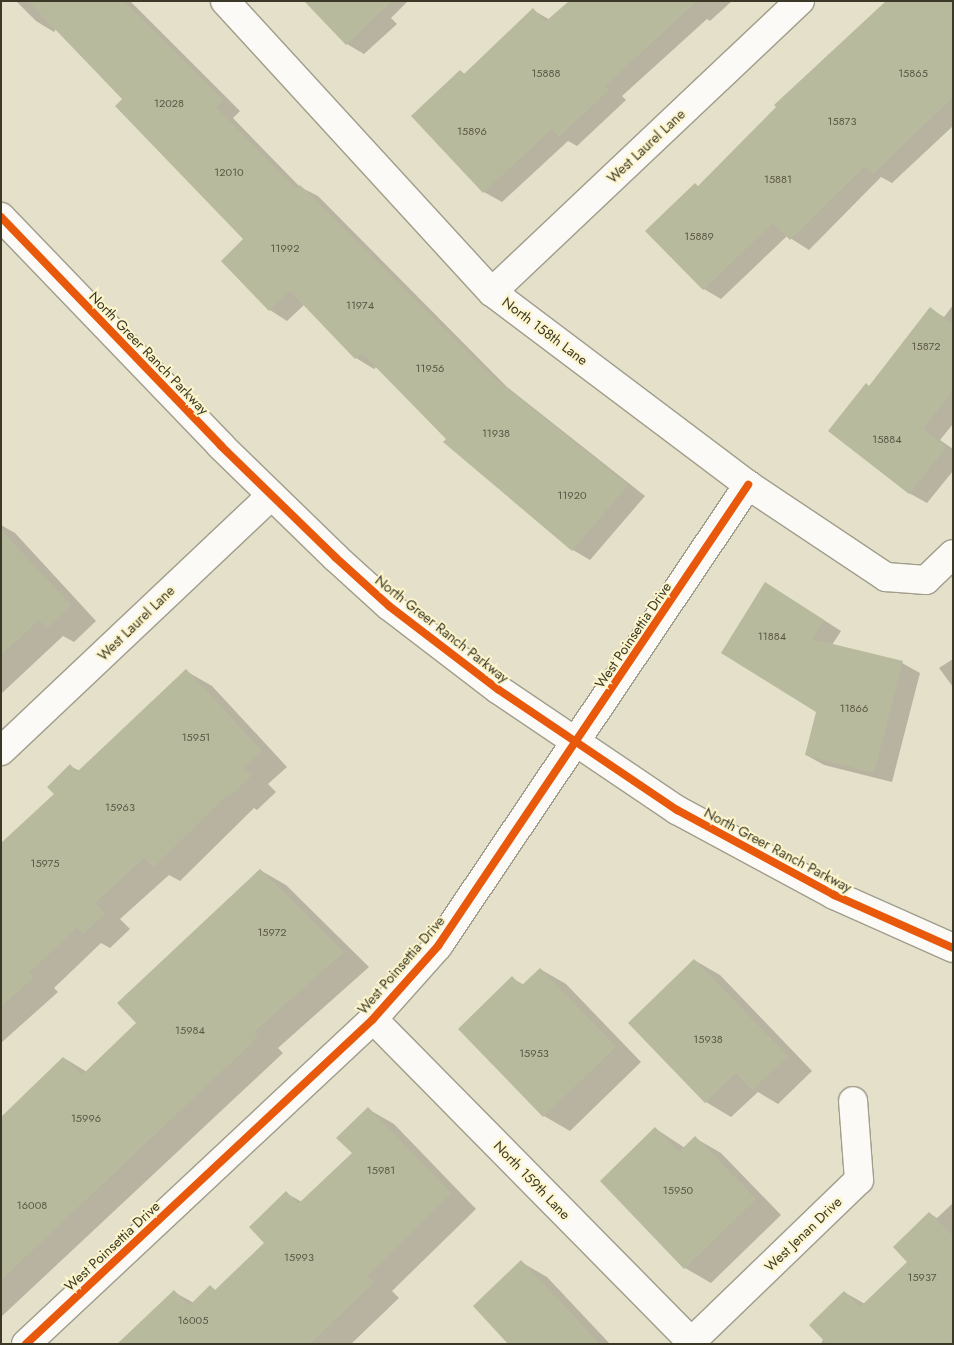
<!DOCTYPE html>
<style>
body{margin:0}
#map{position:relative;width:954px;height:1345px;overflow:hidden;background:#e5e0c9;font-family:Jost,sans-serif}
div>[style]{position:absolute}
.shadow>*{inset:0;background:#0003}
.building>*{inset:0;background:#b8ba9e}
.roads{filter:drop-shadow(1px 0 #a09d8b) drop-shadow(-1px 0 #a09d8b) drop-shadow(0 1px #a09d8b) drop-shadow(0 -1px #a09d8b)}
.street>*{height:28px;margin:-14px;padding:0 14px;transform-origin:14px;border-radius:14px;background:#fbfaf7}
.secondary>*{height:28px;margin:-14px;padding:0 14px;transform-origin:14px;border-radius:14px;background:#fbfaf7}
.cycleway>*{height:8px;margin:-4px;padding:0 4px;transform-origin:4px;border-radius:4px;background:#e8590c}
span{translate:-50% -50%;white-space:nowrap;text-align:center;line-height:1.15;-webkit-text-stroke:4px #fdf5cb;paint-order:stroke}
.number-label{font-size:11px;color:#5a5845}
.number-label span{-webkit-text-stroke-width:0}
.street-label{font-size:14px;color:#3b3827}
.frame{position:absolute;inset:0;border:2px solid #3b3827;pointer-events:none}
</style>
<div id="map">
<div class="shadow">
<i style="clip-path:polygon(16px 1px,130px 1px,240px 111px,233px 118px,300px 187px,318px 196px,507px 387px,645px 496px,590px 560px,573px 550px,448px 438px,377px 366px,374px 369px,356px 358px,304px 305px,287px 321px,270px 310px,222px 261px,245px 239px,124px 99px,56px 29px,54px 32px,36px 21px)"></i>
<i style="clip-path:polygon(306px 1px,408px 1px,391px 18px,397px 24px,364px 54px,347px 44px)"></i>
<i style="clip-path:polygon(571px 1px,732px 1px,710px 21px,707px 19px,622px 96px,626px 100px,577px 146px,568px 141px,502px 202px,484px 192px,460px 71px,465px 74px,533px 10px,550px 20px)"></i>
<i style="clip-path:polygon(953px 1px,953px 126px,892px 183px,881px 177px,809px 250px,787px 236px,721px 299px,704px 289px,699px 186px,829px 54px,832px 55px)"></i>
<i style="clip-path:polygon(953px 305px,953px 424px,940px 440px,953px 449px,953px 471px,927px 503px,909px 493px,869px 387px,930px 309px,944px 317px)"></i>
<i style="clip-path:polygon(1px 525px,15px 533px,96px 621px,74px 642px,63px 636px,1px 694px)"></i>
<i style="clip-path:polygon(783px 594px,841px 631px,832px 645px,902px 663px,920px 673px,892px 782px,824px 765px,806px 755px,817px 712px)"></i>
<i style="clip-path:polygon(953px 659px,953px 687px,939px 668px)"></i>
<i style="clip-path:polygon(186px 671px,212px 686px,287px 767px,268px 784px,276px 792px,257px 810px,254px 808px,180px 881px,169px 875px,120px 919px,130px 929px,110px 948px,101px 943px,54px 988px,58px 992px,1px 1043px,1px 845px,56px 794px,70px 766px,80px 771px)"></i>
<i style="clip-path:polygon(260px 870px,286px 885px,369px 967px,278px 1048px,283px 1053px,1px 1317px,1px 1120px,64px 1058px,87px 1072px,138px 1023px)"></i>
<i style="clip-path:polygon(694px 960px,720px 975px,812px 1071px,778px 1104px,758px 1092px,731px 1117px,706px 1102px)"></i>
<i style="clip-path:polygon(540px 969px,566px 984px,641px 1062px,570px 1131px,544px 1116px,459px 1029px,512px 978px,524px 985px)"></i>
<i style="clip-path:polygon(368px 1109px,394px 1124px,476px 1209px,392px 1291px,399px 1298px,351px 1344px,119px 1344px,174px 1292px,194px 1303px,210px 1287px,217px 1291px,266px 1243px,286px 1193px,302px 1202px,353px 1153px)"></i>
<i style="clip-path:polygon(656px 1129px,685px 1148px,695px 1138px,721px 1153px,781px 1215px,711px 1283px,685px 1268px)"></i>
<i style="clip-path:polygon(953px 1203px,953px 1344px,821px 1344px,844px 1292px,865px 1304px,909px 1262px,929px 1213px,937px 1218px)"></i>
<i style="clip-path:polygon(521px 1262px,547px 1277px,610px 1344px,510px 1344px)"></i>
</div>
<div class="building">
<i style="clip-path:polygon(28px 1px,123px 1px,223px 100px,216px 107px,296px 189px,300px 185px,490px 375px,628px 485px,572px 551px,443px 442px,446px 439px,362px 353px,355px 359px,290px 291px,269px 311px,221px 261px,243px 239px,115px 106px,122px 99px)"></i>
<i style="clip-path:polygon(304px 1px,392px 1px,346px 45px)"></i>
<i style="clip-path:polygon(569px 1px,697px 1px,605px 86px,609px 90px,559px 137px,552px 129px,483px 193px,411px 116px,460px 70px,464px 74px,533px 8px,545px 22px)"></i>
<i style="clip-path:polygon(886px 1px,953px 1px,953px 97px,873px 174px,865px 166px,790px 240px,773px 223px,703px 290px,645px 231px,695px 183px,698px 186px,776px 107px,774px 105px)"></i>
<i style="clip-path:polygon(930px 307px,953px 325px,953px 390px,923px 429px,946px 447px,909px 494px,828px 431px,866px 383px,869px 386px)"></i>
<i style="clip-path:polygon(1px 530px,71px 605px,47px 628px,39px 620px,1px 655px)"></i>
<i style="clip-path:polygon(765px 582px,824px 620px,812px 639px,903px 661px,874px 773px,805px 755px,816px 712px,721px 653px)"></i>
<i style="clip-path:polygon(186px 669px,262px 751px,243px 768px,251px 776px,230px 796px,228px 794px,154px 867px,144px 858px,95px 903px,105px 914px,83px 934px,77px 927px,29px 973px,34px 977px,1px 1007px,1px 843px,54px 794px,47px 787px,70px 764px,77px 772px)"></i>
<i style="clip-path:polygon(260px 869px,344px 952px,254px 1032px,258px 1037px,1px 1280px,1px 1117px,63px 1057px,82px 1075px,136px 1023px,117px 1003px)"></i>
<i style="clip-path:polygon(694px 959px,788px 1056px,752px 1090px,736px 1073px,705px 1103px,628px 1023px)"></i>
<i style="clip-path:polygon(540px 968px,616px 1047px,543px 1117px,458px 1029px,512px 976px,521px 986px)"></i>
<i style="clip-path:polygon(368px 1107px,451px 1193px,367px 1276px,374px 1282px,310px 1344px,117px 1344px,174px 1290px,189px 1306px,210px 1285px,215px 1290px,264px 1243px,249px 1227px,286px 1191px,298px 1204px,352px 1153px,336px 1138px)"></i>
<i style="clip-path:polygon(655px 1127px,679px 1152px,695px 1136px,756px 1199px,684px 1269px,600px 1181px)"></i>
<i style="clip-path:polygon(929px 1212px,953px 1236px,953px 1344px,827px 1344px,809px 1325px,844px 1291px,860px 1307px,907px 1262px,893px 1247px)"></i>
<i style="clip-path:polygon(521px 1260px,600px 1344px,508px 1344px,473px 1306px)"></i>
</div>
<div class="roads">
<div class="street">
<i style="left:225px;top:1px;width:395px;rotate:47.5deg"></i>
<i style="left:492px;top:292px;width:321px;rotate:37deg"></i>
<i style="left:748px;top:485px;width:166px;rotate:33.7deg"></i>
<i style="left:886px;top:577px;width:40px;rotate:4.3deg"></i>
<i style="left:926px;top:580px;width:37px;rotate:-44deg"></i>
<i style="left:492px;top:292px;width:424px;rotate:-43.4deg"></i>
<i style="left:1px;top:751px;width:371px;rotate:-43.4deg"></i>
<i style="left:373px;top:1019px;width:453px;rotate:45.4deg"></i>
<i style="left:26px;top:1344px;width:475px;rotate:-43.1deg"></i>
<i style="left:373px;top:1019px;width:98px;rotate:-48.3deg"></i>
<i style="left:438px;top:946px;width:556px;rotate:-56.08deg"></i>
<i style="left:689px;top:1344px;width:236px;rotate:-44deg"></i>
<i style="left:859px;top:1180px;width:79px;rotate:-94.3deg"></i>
</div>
<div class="secondary">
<i style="left:1px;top:217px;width:318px;rotate:46.1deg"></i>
<i style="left:221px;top:446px;width:159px;rotate:44.2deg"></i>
<i style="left:335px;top:557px;width:73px;rotate:42.2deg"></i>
<i style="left:389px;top:606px;width:138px;rotate:37.4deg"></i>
<i style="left:499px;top:690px;width:215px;rotate:34deg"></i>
<i style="left:677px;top:810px;width:179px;rotate:28.4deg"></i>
<i style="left:834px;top:895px;width:130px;rotate:24deg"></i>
</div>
</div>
<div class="cycleway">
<i style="left:1px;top:217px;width:318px;rotate:46.1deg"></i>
<i style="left:221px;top:446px;width:159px;rotate:44.2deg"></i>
<i style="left:335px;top:557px;width:73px;rotate:42.2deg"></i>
<i style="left:389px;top:606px;width:138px;rotate:37.4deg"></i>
<i style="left:499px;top:690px;width:215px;rotate:34deg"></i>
<i style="left:677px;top:810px;width:179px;rotate:28.4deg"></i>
<i style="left:834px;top:895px;width:130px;rotate:24deg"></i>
<i style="left:26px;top:1344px;width:475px;rotate:-43.1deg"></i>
<i style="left:373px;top:1019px;width:98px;rotate:-48.3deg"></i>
<i style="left:438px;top:946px;width:556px;rotate:-56.08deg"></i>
</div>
<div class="number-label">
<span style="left:546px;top:73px">15888</span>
<span style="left:913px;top:73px">15865</span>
<span style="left:169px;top:103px">12028</span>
<span style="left:842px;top:121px">15873</span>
<span style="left:472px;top:131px">15896</span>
<span style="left:229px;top:172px">12010</span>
<span style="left:778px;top:179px">15881</span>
<span style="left:699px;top:236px">15889</span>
<span style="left:285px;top:248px">11992</span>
<span style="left:360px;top:305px">11974</span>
<span style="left:926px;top:346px">15872</span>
<span style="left:430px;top:368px">11956</span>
<span style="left:496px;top:433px">11938</span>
<span style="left:887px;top:439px">15884</span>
<span style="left:572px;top:495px">11920</span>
<span style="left:772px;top:636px">11884</span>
<span style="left:854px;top:708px">11866</span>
<span style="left:196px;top:737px">15951</span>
<span style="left:120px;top:807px">15963</span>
<span style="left:45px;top:863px">15975</span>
<span style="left:272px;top:932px">15972</span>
<span style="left:190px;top:1030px">15984</span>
<span style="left:708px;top:1039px">15938</span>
<span style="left:534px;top:1053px">15953</span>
<span style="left:86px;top:1118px">15996</span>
<span style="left:381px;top:1170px">15981</span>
<span style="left:678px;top:1190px">15950</span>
<span style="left:32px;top:1205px">16008</span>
<span style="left:299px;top:1257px">15993</span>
<span style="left:922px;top:1277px">15937</span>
<span style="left:193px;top:1320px">16005</span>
</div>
<div class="street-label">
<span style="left:646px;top:146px;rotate:-43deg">West Laurel Lane</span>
<span style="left:545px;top:331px;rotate:37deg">North 158th Lane</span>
<span style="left:149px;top:353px;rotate:46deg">North Greer Ranch Parkway</span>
<span style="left:136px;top:623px;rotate:-44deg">West Laurel Lane</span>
<span style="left:442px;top:629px;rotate:38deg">North Greer Ranch Parkway</span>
<span style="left:633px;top:635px;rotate:-56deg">West Poinsettia Drive</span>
<span style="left:778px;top:850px;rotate:28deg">North Greer Ranch Parkway</span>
<span style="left:401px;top:965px;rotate:-49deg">West Poinsettia Drive</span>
<span style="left:532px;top:1180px;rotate:46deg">North 159th Lane</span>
<span style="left:803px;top:1234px;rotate:-44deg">West Jenan Drive</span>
<span style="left:112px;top:1246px;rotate:-43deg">West Poinsettia Drive</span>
</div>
<div class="frame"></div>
</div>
